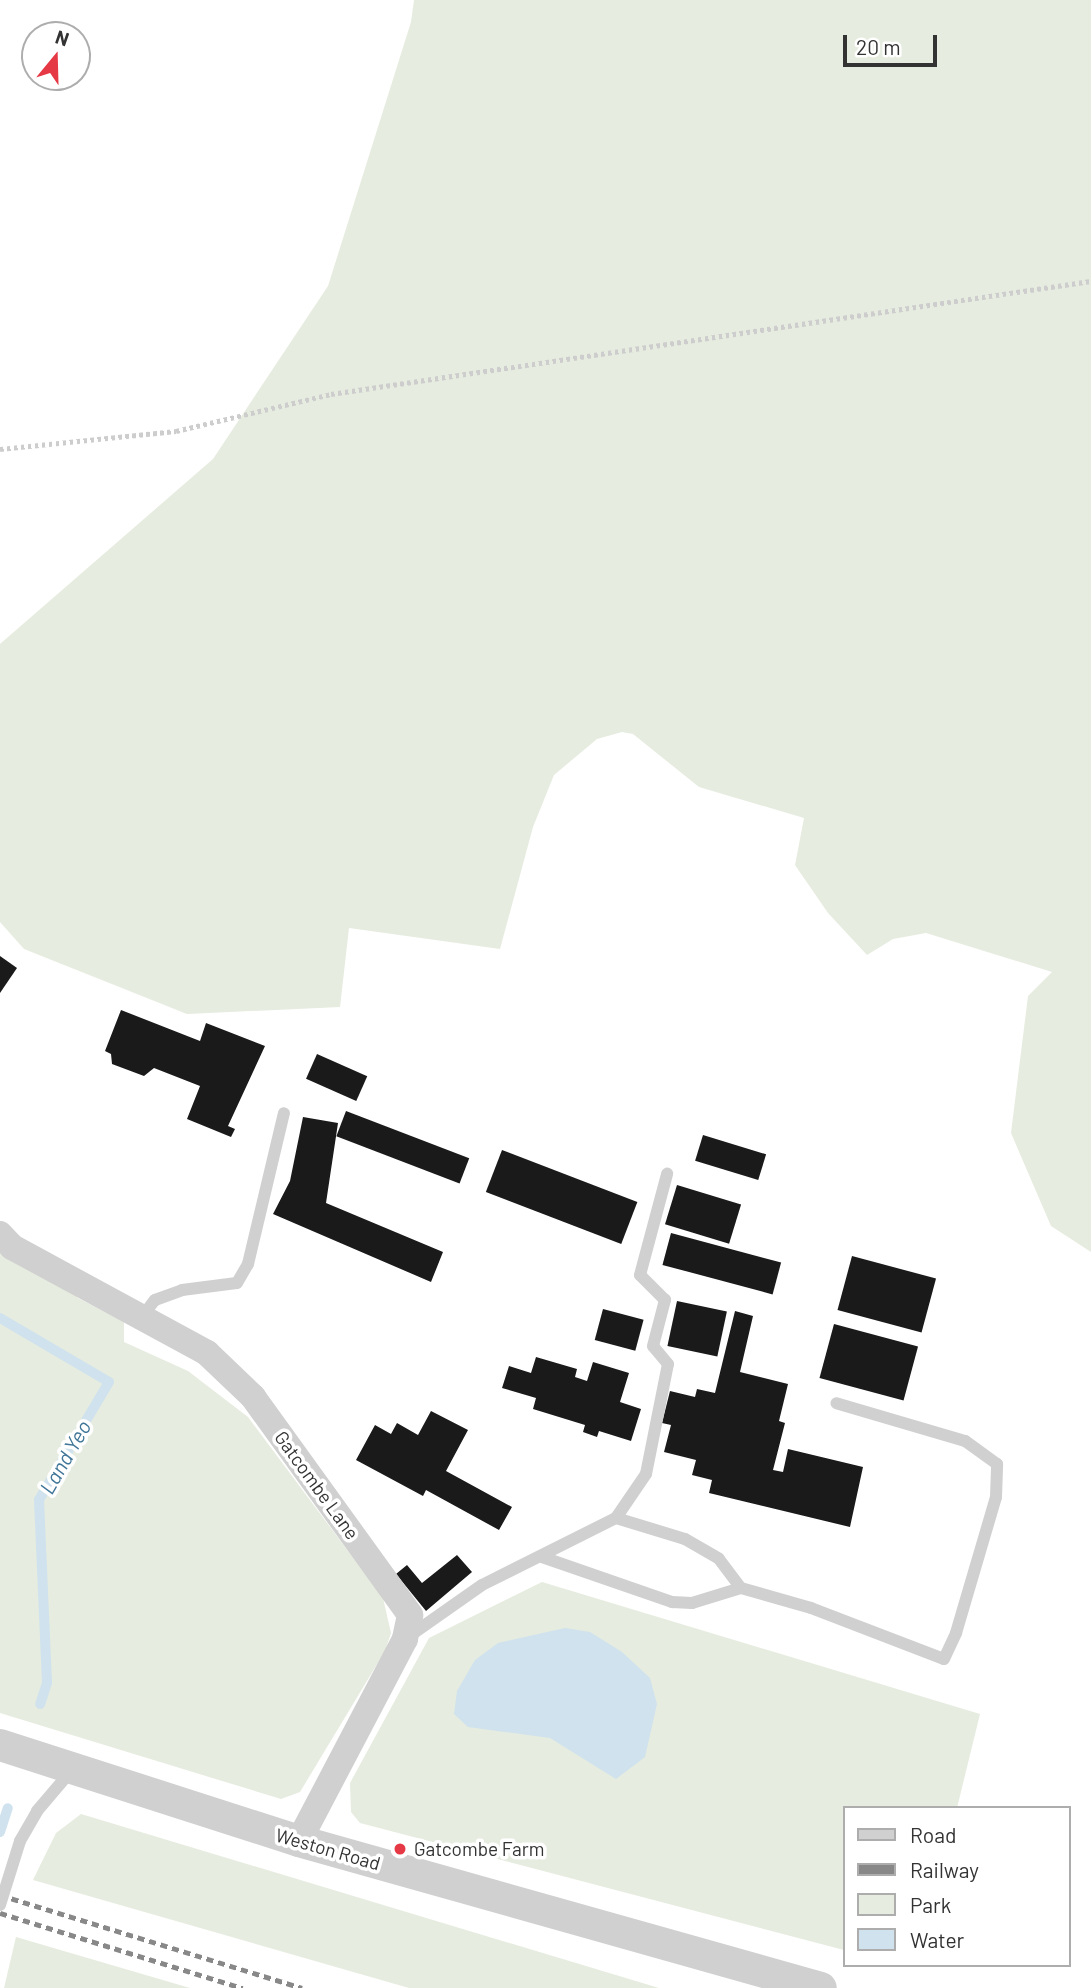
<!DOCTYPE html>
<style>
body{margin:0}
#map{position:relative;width:1091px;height:1988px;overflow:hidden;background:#fff;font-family:Barlow,sans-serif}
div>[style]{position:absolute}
.green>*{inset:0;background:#e6ecdf}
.water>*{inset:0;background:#cfe2ee}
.stream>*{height:10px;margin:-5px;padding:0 5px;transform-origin:5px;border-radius:5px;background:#cfe2ee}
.building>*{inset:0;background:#1a1a1a;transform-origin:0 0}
.path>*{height:4.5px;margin-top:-2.25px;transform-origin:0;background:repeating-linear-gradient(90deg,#cdcdcd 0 3.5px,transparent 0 7px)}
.service>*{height:12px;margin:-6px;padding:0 6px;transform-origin:6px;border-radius:6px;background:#d0d0d0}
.minor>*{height:26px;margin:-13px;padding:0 13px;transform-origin:13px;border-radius:13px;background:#d0d0d0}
.tertiary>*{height:32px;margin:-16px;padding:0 16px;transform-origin:16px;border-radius:16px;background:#d0d0d0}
.rail>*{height:5px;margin-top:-2.5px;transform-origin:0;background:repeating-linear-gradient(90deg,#888 0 7px,transparent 0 12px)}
.service-bridge>*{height:12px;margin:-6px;padding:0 6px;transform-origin:6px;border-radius:6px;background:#d0d0d0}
.dots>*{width:19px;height:19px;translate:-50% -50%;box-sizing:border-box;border:4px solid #fff;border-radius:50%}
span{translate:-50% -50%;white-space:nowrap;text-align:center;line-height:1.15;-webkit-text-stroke:7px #fff;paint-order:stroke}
.street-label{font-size:19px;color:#333}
.poi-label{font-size:19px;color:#333}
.left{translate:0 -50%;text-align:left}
.water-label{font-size:21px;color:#3f7597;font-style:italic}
.legend{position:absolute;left:843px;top:1806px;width:228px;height:161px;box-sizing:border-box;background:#fff;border:2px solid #adadad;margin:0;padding:9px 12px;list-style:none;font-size:21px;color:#333}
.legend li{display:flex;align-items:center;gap:14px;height:35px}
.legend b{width:35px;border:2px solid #adadad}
.north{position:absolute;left:21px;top:21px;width:70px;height:70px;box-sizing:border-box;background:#fff;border:2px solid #adadad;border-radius:50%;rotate:19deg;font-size:19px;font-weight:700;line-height:28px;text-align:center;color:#333}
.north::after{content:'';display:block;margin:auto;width:24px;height:32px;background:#e63946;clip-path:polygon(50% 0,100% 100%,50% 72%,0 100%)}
.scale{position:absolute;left:843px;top:35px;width:94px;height:32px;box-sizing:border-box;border:4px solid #333;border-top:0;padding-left:9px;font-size:21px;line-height:24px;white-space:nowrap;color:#333;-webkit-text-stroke:5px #fff;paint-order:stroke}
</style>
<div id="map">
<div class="green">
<i style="clip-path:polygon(414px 0,1091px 0,1091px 1252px,1051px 1226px,1011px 1133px,1028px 996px,1052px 972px,926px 933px,893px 939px,867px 955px,828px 913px,795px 865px,804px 818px,699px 787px,633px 734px,622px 732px,597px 739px,554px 775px,533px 827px,500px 949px,349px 928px,340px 1007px,187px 1014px,24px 949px,0 922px,0 644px,213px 459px,328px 286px,411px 22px)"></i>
<i style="clip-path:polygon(0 1222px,78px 1298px,124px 1322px,124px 1342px,188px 1371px,248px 1417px,383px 1598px,391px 1633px,385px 1651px,300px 1792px,281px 1799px,0 1713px)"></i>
<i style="clip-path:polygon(542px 1582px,980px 1714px,957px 1808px,844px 1808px,844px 1950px,360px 1823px,351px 1812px,350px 1783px,429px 1638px)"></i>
<i style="clip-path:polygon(81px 1814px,659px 1988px,409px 1988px,33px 1880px,56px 1833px)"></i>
<i style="clip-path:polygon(16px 1937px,190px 1988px,4px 1988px)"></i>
</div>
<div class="water">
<i style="clip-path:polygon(565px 1628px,590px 1632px,622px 1652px,650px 1678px,657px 1704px,645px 1757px,616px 1779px,550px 1738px,468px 1727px,454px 1714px,457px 1691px,475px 1660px,498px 1643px)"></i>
</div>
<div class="stream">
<i style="left:0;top:1318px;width:126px;rotate:30.4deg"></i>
<i style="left:109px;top:1382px;width:137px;rotate:120.7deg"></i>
<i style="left:39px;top:1500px;width:183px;rotate:87.5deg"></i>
<i style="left:47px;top:1683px;width:22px;rotate:108deg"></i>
<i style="left:0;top:1832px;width:25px;rotate:-72deg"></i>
</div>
<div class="building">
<i style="clip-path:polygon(0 956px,17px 968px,0 993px)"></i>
<i style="clip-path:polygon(121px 1010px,200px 1041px,206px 1023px,265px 1046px,228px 1126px,235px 1129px,231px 1137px,187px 1119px,200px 1086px,154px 1068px,144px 1076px,112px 1064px,111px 1054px,105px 1051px)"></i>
<i style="left:317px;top:1054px;width:55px;height:27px;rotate:24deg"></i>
<i style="left:346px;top:1111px;width:132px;height:27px;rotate:21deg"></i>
<i style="clip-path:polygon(303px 1117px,338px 1123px,326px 1203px,443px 1252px,431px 1282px,273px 1214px,290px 1181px)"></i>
<i style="left:703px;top:1135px;width:66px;height:27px;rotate:17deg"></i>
<i style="left:502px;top:1150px;width:145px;height:45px;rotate:21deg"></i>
<i style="left:677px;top:1185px;width:67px;height:41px;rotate:17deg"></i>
<i style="left:671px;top:1233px;width:114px;height:33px;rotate:15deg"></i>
<i style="left:852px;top:1256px;width:87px;height:56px;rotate:15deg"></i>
<i style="left:677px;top:1301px;width:51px;height:46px;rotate:12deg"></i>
<i style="left:603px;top:1309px;width:42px;height:32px;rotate:15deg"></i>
<i style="clip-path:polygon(735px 1311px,753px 1316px,740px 1372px,788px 1384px,779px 1421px,785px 1423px,773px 1470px,783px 1472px,788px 1449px,863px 1467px,850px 1527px,709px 1493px,712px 1480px,692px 1475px,696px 1460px,664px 1452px,671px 1425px,662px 1423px,670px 1391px,695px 1397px,697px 1389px,715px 1393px)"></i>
<i style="left:834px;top:1324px;width:87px;height:56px;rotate:15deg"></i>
<i style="clip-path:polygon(536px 1357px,577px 1369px,575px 1377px,587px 1381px,593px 1362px,629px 1373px,620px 1402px,641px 1409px,631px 1441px,599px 1431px,597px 1437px,583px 1432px,585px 1425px,533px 1409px,536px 1398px,502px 1388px,509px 1366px,531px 1373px)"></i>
<i style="clip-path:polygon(431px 1411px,468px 1430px,446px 1471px,512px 1507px,499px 1530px,426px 1490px,423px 1496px,356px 1460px,375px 1425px,391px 1434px,397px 1423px,418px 1435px)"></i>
<i style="clip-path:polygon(457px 1555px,472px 1572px,426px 1611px,396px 1574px,407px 1565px,422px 1583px)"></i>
</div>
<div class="path">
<i style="left:0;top:449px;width:177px;rotate:-5.8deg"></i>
<i style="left:176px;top:431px;width:159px;rotate:-13.4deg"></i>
<i style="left:331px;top:394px;width:768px;rotate:-8.46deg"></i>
</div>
<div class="service">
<i style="left:142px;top:1317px;width:21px;rotate:-53deg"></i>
<i style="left:155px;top:1300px;width:29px;rotate:-20deg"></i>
<i style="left:182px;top:1290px;width:55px;rotate:-7.3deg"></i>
<i style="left:237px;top:1283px;width:22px;rotate:-60deg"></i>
<i style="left:248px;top:1264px;width:155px;rotate:-76.6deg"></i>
<i style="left:616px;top:1518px;width:72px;rotate:16.9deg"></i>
<i style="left:685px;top:1539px;width:39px;rotate:30deg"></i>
<i style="left:719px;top:1559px;width:36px;rotate:53deg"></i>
<i style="left:741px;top:1588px;width:73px;rotate:15.9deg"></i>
<i style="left:811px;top:1608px;width:142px;rotate:21deg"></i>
<i style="left:944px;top:1659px;width:29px;rotate:-65deg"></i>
<i style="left:956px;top:1633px;width:142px;rotate:-73.6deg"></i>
<i style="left:996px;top:1497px;width:33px;rotate:-88deg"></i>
<i style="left:997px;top:1464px;width:39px;rotate:-144deg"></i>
<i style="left:965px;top:1441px;width:134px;rotate:-163.6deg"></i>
<i style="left:542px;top:1557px;width:138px;rotate:19.1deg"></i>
<i style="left:672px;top:1602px;width:20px;rotate:3deg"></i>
<i style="left:692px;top:1603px;width:51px;rotate:-17deg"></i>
<i style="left:408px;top:1637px;width:90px;rotate:-35.1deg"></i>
<i style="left:482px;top:1585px;width:150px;rotate:-26.6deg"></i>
<i style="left:616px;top:1518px;width:53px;rotate:-55.7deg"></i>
<i style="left:646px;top:1474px;width:112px;rotate:-78.7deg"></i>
<i style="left:668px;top:1364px;width:23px;rotate:-130deg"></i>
<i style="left:653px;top:1346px;width:48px;rotate:-75.4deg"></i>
<i style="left:665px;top:1300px;width:35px;rotate:-135deg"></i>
<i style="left:640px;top:1275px;width:105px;rotate:-75deg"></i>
<i style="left:20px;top:1841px;width:34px;rotate:-60deg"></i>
<i style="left:37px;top:1811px;width:52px;rotate:-49.6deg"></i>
</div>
<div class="minor">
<i style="left:0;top:1234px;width:18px;rotate:47deg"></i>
<i style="left:12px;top:1247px;width:222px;rotate:28.5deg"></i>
<i style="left:207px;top:1353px;width:64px;rotate:43.7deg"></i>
<i style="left:253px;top:1397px;width:269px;rotate:54.2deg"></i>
<i style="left:410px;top:1615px;width:25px;rotate:102deg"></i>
<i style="left:405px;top:1639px;width:228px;rotate:117.7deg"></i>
</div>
<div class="tertiary">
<i style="left:0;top:1745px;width:314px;rotate:17.8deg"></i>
<i style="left:299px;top:1841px;width:542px;rotate:15.73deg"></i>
</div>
<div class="rail">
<i style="left:0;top:1895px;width:316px;rotate:17.1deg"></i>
<i style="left:0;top:1913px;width:254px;rotate:17.2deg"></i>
</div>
<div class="service-bridge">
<i style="left:0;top:1905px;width:67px;rotate:-72.6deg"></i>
</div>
<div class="dots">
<i style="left:400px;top:1849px;background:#e63946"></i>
</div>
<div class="street-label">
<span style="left:317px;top:1485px;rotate:54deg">Gatcombe Lane</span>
<span style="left:328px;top:1849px;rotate:16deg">Weston Road</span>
</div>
<div class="poi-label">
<span class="left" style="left:414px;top:1849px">Gatcombe Farm</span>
</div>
<div class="water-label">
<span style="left:65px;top:1457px;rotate:-60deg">Land Yeo</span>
</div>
<ul class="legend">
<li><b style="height:9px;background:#d0d0d0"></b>Road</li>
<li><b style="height:9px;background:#888"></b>Railway</li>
<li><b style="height:19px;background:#e6ecdf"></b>Park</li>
<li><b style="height:19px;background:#cfe2ee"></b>Water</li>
</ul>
<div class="north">N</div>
<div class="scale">20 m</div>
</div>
